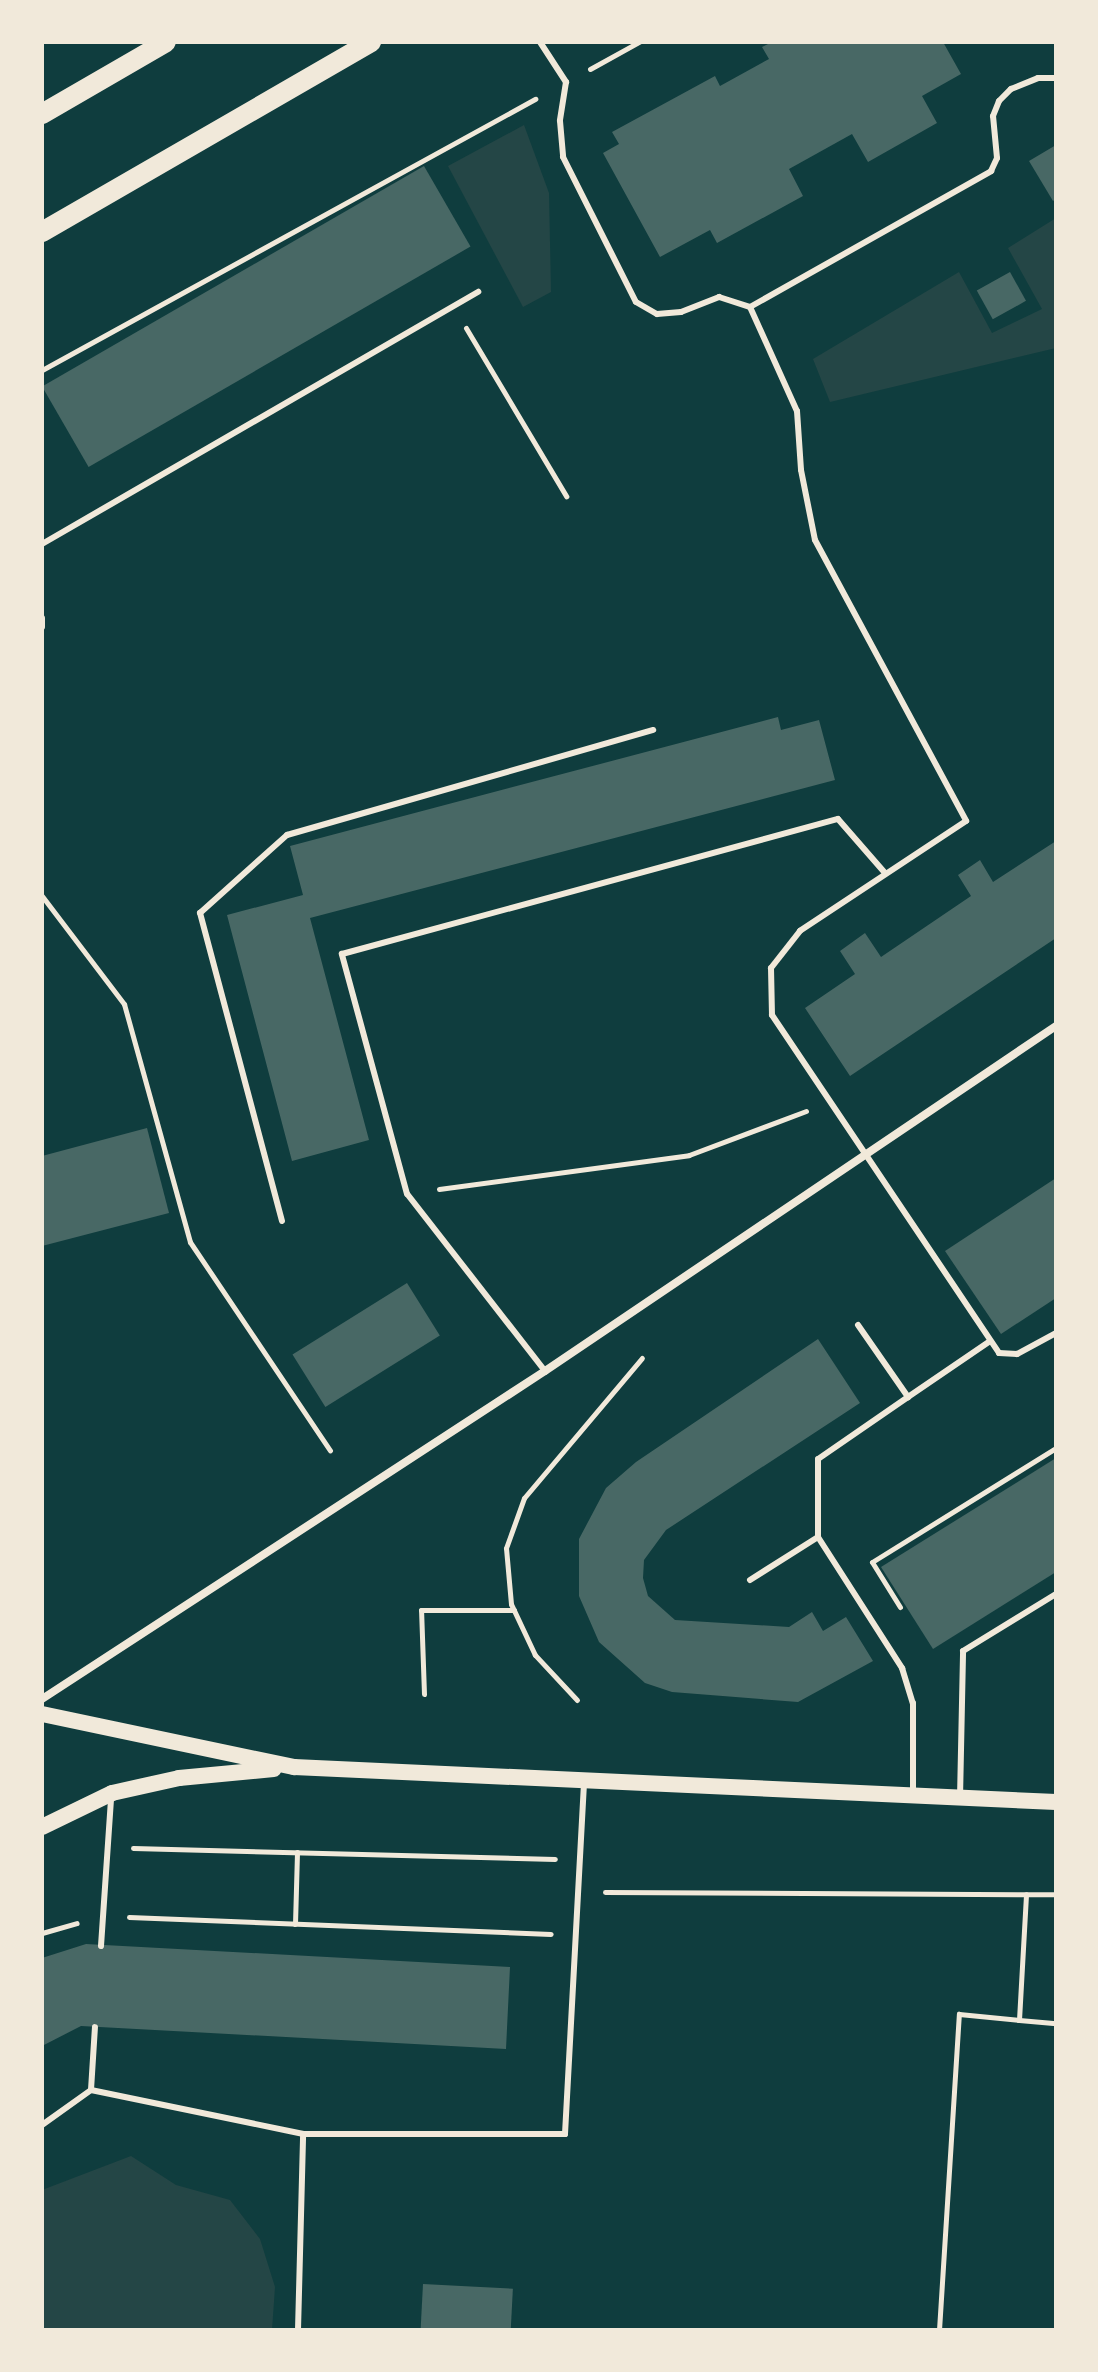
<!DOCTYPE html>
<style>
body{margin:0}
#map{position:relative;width:1098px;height:2372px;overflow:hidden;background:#0f3d3e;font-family:Rubik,sans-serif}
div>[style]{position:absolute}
.green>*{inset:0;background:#244646}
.building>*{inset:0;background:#486865;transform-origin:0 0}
.path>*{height:5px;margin:-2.5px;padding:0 2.5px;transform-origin:2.5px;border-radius:2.5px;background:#f1e9da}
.service>*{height:6px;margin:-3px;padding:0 3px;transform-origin:3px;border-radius:3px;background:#f1e9da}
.minor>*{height:8px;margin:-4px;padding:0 4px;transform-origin:4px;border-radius:4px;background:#f1e9da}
.secondary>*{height:16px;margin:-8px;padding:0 8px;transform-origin:8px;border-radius:8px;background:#f1e9da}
.primary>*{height:20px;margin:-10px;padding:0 10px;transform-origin:10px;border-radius:10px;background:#f1e9da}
span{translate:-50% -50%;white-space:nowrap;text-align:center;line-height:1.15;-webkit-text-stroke:7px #f1e9da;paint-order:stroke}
.frame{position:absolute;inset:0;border:44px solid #f1e9da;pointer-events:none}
</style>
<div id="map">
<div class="green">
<i style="clip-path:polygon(524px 125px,549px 193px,551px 292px,523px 307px,448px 166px)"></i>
<i style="clip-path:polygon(1056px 218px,1056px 348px,830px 402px,813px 359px,959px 272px,992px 333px,1042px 309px,1008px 248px)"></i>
<i style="clip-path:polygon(131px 2156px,176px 2185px,230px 2200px,260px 2239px,275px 2287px,272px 2330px,42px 2330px,42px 2190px)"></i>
</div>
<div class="building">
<i style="clip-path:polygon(772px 42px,943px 42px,961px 74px,922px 96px,937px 123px,868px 162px,852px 134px,789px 169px,803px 196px,717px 243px,710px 230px,660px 257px,603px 153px,619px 144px,612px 132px,715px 76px,720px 86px,769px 59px,762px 47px)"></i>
<i style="clip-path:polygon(1056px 145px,1056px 199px,1053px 201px,1029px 161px)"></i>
<i style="left:424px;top:166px;width:93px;height:441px;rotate:60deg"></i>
<i style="left:1010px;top:272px;width:33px;height:38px;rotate:61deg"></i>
<i style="clip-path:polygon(778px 717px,781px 730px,819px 720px,835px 780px,310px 918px,369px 1140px,292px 1161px,227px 915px,303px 895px,290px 846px)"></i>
<i style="clip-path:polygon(1056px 841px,1056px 938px,850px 1076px,805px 1008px,855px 974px,840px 951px,865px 933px,881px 957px,971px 896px,958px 875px,980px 860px,993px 882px)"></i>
<i style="clip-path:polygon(147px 1128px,169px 1213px,42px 1246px,42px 1156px)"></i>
<i style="clip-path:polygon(1056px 1178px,1056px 1298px,1001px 1334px,945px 1251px)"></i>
<i style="left:407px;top:1283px;width:62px;height:135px;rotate:58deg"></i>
<i style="clip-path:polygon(818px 1339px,860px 1403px,666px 1530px,644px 1560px,643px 1578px,648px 1596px,675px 1620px,789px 1627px,812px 1612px,823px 1631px,846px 1617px,873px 1661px,798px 1702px,672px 1692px,645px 1683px,599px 1642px,579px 1596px,579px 1539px,606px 1488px,636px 1462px)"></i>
<i style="clip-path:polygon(1056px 1458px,1056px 1572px,933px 1649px,881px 1567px)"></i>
<i style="clip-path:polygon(86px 1944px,510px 1967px,506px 2049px,81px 2026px,42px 2046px,42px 1958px)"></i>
<i style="left:423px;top:2284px;width:90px;height:46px;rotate:3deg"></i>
</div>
<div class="path">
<i style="left:590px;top:69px;width:56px;rotate:-28.9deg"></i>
<i style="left:466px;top:328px;width:196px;rotate:59.2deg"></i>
<i style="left:42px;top:370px;width:563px;rotate:-28.8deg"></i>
<i style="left:42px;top:896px;width:136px;rotate:52.8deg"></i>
<i style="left:124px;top:1004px;width:247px;rotate:74.5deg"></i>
<i style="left:190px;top:1242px;width:251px;rotate:56.1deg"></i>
<i style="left:439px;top:1189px;width:252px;rotate:-7.7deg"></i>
<i style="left:689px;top:1155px;width:125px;rotate:-20.6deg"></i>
<i style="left:900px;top:1607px;width:53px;rotate:-121.9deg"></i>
<i style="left:872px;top:1562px;width:216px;rotate:-31.8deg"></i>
<i style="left:424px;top:1694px;width:84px;rotate:-92deg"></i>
<i style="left:421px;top:1610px;width:93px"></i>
<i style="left:577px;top:1700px;width:62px;rotate:-133deg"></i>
<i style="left:535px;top:1655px;width:56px;rotate:-115.2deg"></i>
<i style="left:511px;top:1604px;width:56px;rotate:-95.1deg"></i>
<i style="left:506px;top:1548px;width:53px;rotate:-70.2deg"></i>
<i style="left:524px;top:1498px;width:183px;rotate:-49.9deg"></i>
<i style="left:133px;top:1848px;width:422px;rotate:1.5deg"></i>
<i style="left:605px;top:1892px;width:451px;rotate:0.3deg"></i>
<i style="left:129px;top:1917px;width:422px;rotate:2.3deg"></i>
<i style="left:295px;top:1924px;width:72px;rotate:-88.4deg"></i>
<i style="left:42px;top:1933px;width:36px;rotate:-16deg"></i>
<i style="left:1019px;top:2020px;width:37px;rotate:5deg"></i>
<i style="left:939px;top:2330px;width:317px;rotate:-86.4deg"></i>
<i style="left:959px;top:2014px;width:60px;rotate:5.7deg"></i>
<i style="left:1019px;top:2020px;width:126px;rotate:-86.8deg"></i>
</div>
<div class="service">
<i style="left:540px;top:42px;width:48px;rotate:57deg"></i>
<i style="left:566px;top:82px;width:39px;rotate:99deg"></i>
<i style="left:560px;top:121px;width:36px;rotate:85deg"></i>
<i style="left:563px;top:157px;width:162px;rotate:63.3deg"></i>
<i style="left:636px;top:302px;width:24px;rotate:30deg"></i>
<i style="left:657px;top:314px;width:24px;rotate:-5deg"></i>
<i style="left:681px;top:312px;width:41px;rotate:-21.5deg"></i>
<i style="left:719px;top:297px;width:33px;rotate:18deg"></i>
<i style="left:750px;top:307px;width:277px;rotate:-29.4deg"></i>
<i style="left:991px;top:171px;width:14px;rotate:-65deg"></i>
<i style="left:997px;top:158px;width:42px;rotate:-95.4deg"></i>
<i style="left:993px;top:116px;width:16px;rotate:-68deg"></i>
<i style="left:999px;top:101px;width:17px;rotate:-45deg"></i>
<i style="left:1011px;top:89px;width:29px;rotate:-22deg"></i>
<i style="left:1038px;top:78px;width:18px"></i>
<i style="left:750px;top:307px;width:114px;rotate:65.7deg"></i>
<i style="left:797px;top:411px;width:59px;rotate:86.1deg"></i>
<i style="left:801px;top:470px;width:71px;rotate:78.7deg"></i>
<i style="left:815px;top:540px;width:319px;rotate:61.7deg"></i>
<i style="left:966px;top:821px;width:199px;rotate:146.5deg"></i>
<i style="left:800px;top:931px;width:47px;rotate:128.1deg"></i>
<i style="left:771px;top:968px;width:47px;rotate:88.8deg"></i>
<i style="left:772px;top:1015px;width:407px;rotate:56.1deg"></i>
<i style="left:999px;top:1353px;width:18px;rotate:3deg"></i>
<i style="left:1017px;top:1354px;width:44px;rotate:-28.3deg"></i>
<i style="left:42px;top:544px;width:504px;rotate:-30.03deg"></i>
<i style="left:42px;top:618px;width:9px;rotate:90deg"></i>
<i style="left:282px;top:1221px;width:319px;rotate:-104.9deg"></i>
<i style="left:200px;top:913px;width:117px;rotate:-41.9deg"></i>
<i style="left:287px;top:835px;width:381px;rotate:-16deg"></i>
<i style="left:858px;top:1325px;width:88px;rotate:55.2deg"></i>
<i style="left:908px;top:1397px;width:109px;rotate:145.4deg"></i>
<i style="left:818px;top:1459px;width:78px;rotate:90deg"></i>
<i style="left:818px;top:1537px;width:156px;rotate:57.3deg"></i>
<i style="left:902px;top:1668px;width:37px;rotate:73deg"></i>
<i style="left:913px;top:1703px;width:89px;rotate:90deg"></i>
<i style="left:545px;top:1371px;width:224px;rotate:-127.9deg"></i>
<i style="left:407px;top:1194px;width:249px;rotate:-105.2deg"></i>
<i style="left:342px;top:954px;width:514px;rotate:-15.23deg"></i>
<i style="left:838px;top:819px;width:72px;rotate:49deg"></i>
<i style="left:908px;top:1397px;width:99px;rotate:-34.3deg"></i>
<i style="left:750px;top:1580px;width:80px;rotate:-32.3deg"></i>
<i style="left:960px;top:1798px;width:147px;rotate:-88.8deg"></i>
<i style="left:963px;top:1651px;width:109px;rotate:-31.5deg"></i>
<i style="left:101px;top:1946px;width:148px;rotate:-86.1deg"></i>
<i style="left:91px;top:2090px;width:63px;rotate:-86.4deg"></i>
<i style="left:42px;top:2125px;width:60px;rotate:-35.5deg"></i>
<i style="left:91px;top:2090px;width:217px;rotate:11.7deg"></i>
<i style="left:303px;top:2134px;width:262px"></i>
<i style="left:565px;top:2134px;width:353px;rotate:-86.9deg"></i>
<i style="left:298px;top:2330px;width:196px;rotate:-88.5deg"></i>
</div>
<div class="minor">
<i style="left:42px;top:1699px;width:600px;rotate:-33.11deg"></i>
<i style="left:545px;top:1371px;width:617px;rotate:-34.03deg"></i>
</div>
<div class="secondary">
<i style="left:42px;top:1714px;width:258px;rotate:11.9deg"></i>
<i style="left:294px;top:1767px;width:763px;rotate:2.63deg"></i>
<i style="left:42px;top:1827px;width:78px;rotate:-25.9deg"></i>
<i style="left:112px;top:1793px;width:69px;rotate:-12.6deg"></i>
<i style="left:179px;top:1778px;width:95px;rotate:-5.4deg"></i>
</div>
<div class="primary">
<i style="left:42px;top:114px;width:143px;rotate:-30.1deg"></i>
<i style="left:42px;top:232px;width:380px;rotate:-30deg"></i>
</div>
<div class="frame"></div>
</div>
